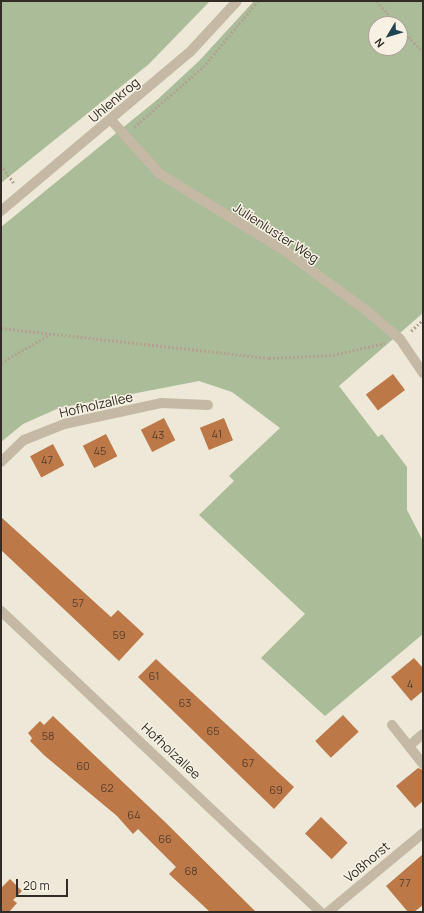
<!DOCTYPE html>
<meta charset="utf-8">
<style>
body{margin:0}
#map{position:relative;width:424px;height:913px;overflow:hidden;background:#eee8d8;font-family:Manrope,sans-serif}
div>[style]{position:absolute}
.green>*{inset:0;background:#abbc99}
.building>*{inset:0;background:#bd7848;transform-origin:0 0}
.path>*{height:2.5px;margin-top:-1.25px;transform-origin:0;background:repeating-linear-gradient(90deg,#b1a38f 0 2px,transparent 0 4px)}
.minor>*{height:10px;margin:-5px;padding:0 5px;transform-origin:5px;border-radius:5px;background:#c5b9a5}
span{translate:-50% -50%;white-space:nowrap;text-align:center;line-height:1.15;-webkit-text-stroke:3px #f7f1e3;paint-order:stroke}
.number-label{font-size:11px;color:#553e2e}
.number-label span{-webkit-text-stroke-width:0}
.street-label{font-size:13px;color:#322b26}
.frame{position:absolute;inset:0;border:2px solid #322b26;pointer-events:none}
.north{position:absolute;left:368px;top:16px;width:40px;height:40px;box-sizing:border-box;background:#f7f1e3;border:1px solid #a8a297;border-radius:50%;rotate:232deg;font-size:11px;font-weight:700;line-height:16px;text-align:center;color:#322b26}
.north::after{content:'';display:block;margin:auto;width:14px;height:18px;background:#1f4450;clip-path:polygon(50% 0,100% 100%,50% 72%,0 100%)}
.scale{position:absolute;left:16px;top:879px;width:52px;height:18px;box-sizing:border-box;border:2px solid #322b26;border-top:0;padding-left:5px;font-size:12px;line-height:14px;white-space:nowrap;color:#322b26;-webkit-text-stroke:3px #f7f1e3;paint-order:stroke}
</style>
<div id="map">
<div class="green">
<i style="clip-path:polygon(1px 1px,210px 1px,149px 64px,1px 183px)"></i>
<i style="clip-path:polygon(evenodd,254px 1px,423px 1px,423px 313px,339px 386px,378px 437px,382px 434px,407px 467px,407px 510px,423px 541px,423px 634px,325px 716px,261px 658px,305px 614px,199px 515px,234px 481px,229px 476px,280px 428px,232px 392px,199px 381px,59px 408px,23px 424px,1px 442px,1px 227px,158px 99px,199px 61px,254px 1px,376px 24px,400px 24px,400px 48px,376px 48px,376px 24px)"></i>
</div>
<div class="building">
<i style="left:393px;top:374px;width:20px;height:34px;rotate:53deg"></i>
<i style="left:164px;top:418px;width:25px;height:26px;rotate:63deg"></i>
<i style="left:224px;top:418px;width:24px;height:26px;rotate:68deg"></i>
<i style="left:106px;top:434px;width:25px;height:26px;rotate:63deg"></i>
<i style="left:53px;top:444px;width:24px;height:26px;rotate:62deg"></i>
<i style="clip-path:polygon(1px 517px,111px 617px,118px 610px,144px 634px,119px 661px,1px 550px)"></i>
<i style="clip-path:polygon(414px 658px,423px 668px,423px 691px,411px 701px,391px 677px)"></i>
<i style="clip-path:polygon(156px 659px,294px 787px,274px 809px,138px 677px)"></i>
<i style="left:343px;top:715px;width:23px;height:38px;rotate:47deg"></i>
<i style="clip-path:polygon(53px 716px,164px 821px,256px 912px,210px 912px,169px 874px,176px 867px,138px 829px,133px 834px,117px 816px,45px 756px,30px 741px,32px 738px,28px 733px,40px 721px,44px 725px)"></i>
<i style="clip-path:polygon(418px 768px,423px 770px,423px 801px,415px 808px,396px 786px)"></i>
<i style="left:321px;top:817px;width:37px;height:23px;rotate:44deg"></i>
<i style="clip-path:polygon(423px 854px,423px 905px,414px 912px,408px 912px,386px 886px)"></i>
<i style="clip-path:polygon(10px 879px,22px 891px,13px 900px,17px 903px,9px 912px,1px 912px,1px 888px)"></i>
</div>
<div class="path">
<i style="left:377px;top:1px;width:30px;rotate:50deg"></i>
<i style="left:400px;top:28px;width:33px;rotate:46deg"></i>
<i style="left:134px;top:127px;width:91px;rotate:-41deg"></i>
<i style="left:203px;top:67px;width:86px;rotate:-50.2deg"></i>
<i style="left:1px;top:165px;width:22px;rotate:54deg"></i>
<i style="left:1px;top:328px;width:270px;rotate:6.4deg"></i>
<i style="left:269px;top:358px;width:64px;rotate:-2.7deg"></i>
<i style="left:333px;top:355px;width:53px;rotate:-13deg"></i>
<i style="left:411px;top:331px;width:16px;rotate:-43deg"></i>
<i style="left:1px;top:363px;width:59px;rotate:-30.5deg"></i>
</div>
<div class="minor">
<i style="left:111px;top:120px;width:73px;rotate:47.8deg"></i>
<i style="left:160px;top:174px;width:147px;rotate:31.6deg"></i>
<i style="left:285px;top:251px;width:102px;rotate:36.2deg"></i>
<i style="left:367px;top:311px;width:43px;rotate:40.3deg"></i>
<i style="left:400px;top:339px;width:41px;rotate:55.9deg"></i>
<i style="left:1px;top:211px;width:247px;rotate:-40.1deg"></i>
<i style="left:190px;top:52px;width:69px;rotate:-47.3deg"></i>
<i style="left:1px;top:462px;width:32px;rotate:-44deg"></i>
<i style="left:24px;top:440px;width:43px;rotate:-21.8deg"></i>
<i style="left:64px;top:424px;width:99px;rotate:-12.2deg"></i>
<i style="left:161px;top:403px;width:47px;rotate:2.4deg"></i>
<i style="left:1px;top:611px;width:439px;rotate:43.3deg"></i>
<i style="left:392px;top:725px;width:50px;rotate:51.5deg"></i>
<i style="left:409px;top:746px;width:18px;rotate:-41deg"></i>
<i style="left:328px;top:912px;width:124px;rotate:-39.7deg"></i>
</div>
<div class="number-label">
<span style="left:217px;top:434px">41</span>
<span style="left:158px;top:435px">43</span>
<span style="left:100px;top:451px">45</span>
<span style="left:47px;top:460px">47</span>
<span style="left:78px;top:603px">57</span>
<span style="left:119px;top:635px">59</span>
<span style="left:154px;top:676px">61</span>
<span style="left:410px;top:684px">4</span>
<span style="left:185px;top:703px">63</span>
<span style="left:213px;top:731px">65</span>
<span style="left:48px;top:736px">58</span>
<span style="left:248px;top:763px">67</span>
<span style="left:83px;top:766px">60</span>
<span style="left:107px;top:788px">62</span>
<span style="left:276px;top:790px">69</span>
<span style="left:134px;top:815px">64</span>
<span style="left:165px;top:839px">66</span>
<span style="left:191px;top:871px">68</span>
<span style="left:405px;top:883px">77</span>
</div>
<div class="street-label">
<span style="left:114px;top:100px;rotate:-40deg">Uhlenkrog</span>
<span style="left:276px;top:233px;rotate:33deg">Julienluster Weg</span>
<span style="left:96px;top:405px;rotate:-13deg">Hofholzallee</span>
<span style="left:171px;top:751px;rotate:43deg">Hofholzallee</span>
<span style="left:367px;top:862px;rotate:-40deg">Voßhorst</span>
</div>
<div class="frame"></div>
<div class="north">N</div>
<div class="scale">20 m</div>
</div>
